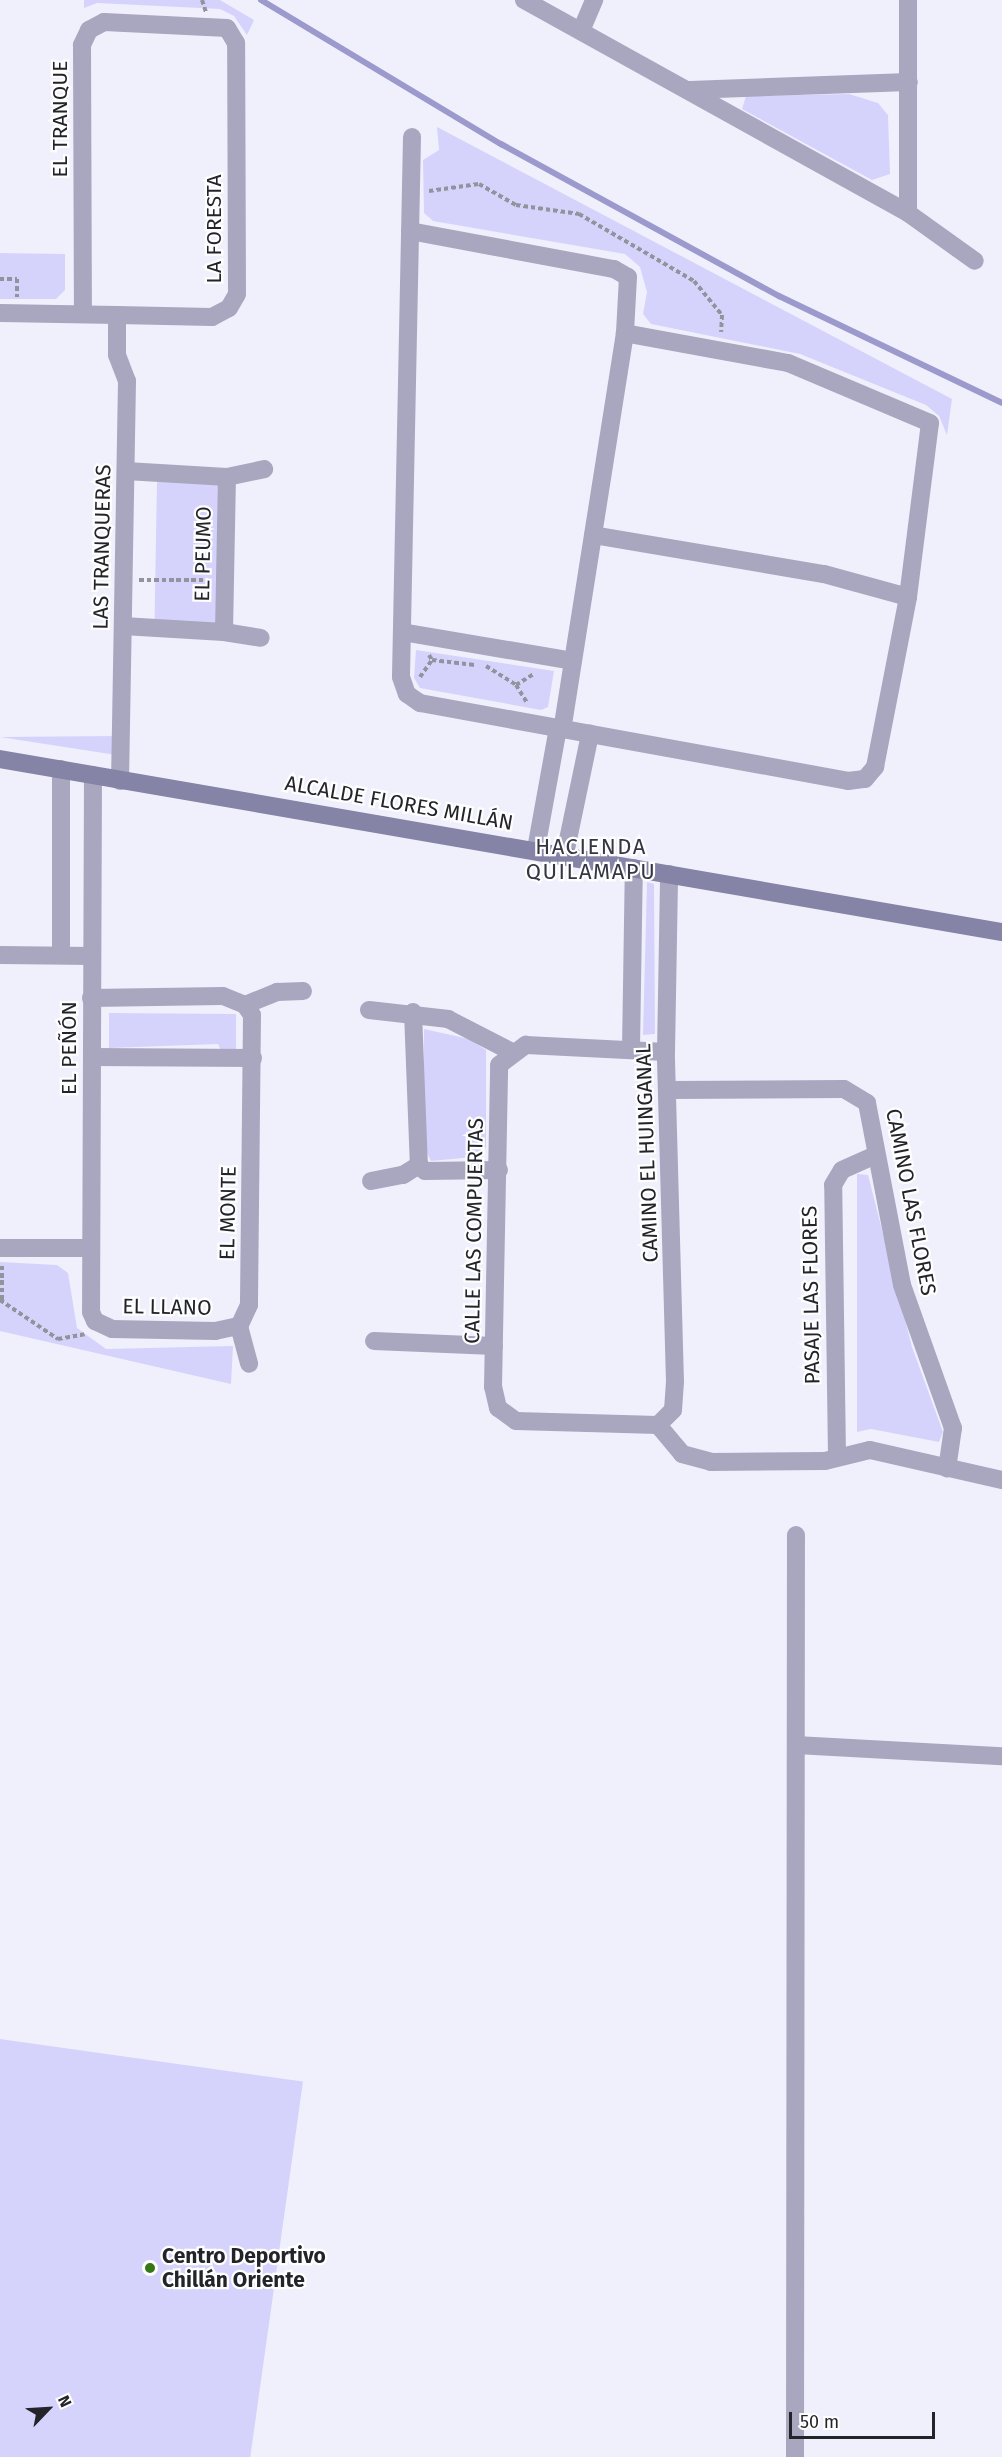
<!DOCTYPE html>
<meta charset="utf-8">
<style>
body{margin:0}
#map{position:relative;width:1002px;height:2457px;overflow:hidden;background:#f0f0fc;font-family:"Fira Sans",sans-serif}
div>[style]{position:absolute}
.green>*{inset:0;background:#d5d3fc;transform-origin:0 0}
.stream>*{height:6px;margin:-3px;padding:0 3px;transform-origin:3px;border-radius:3px;background:#9c99cd}
.path>*{height:4px;margin-top:-2px;transform-origin:0;background:repeating-linear-gradient(90deg,#93939d 0 4.5px,transparent 0 7.5px)}
.street>*{height:18px;margin:-9px;padding:0 9px;transform-origin:9px;border-radius:9px;background:#a8a7bf}
.secondary>*{height:18px;margin:-9px;padding:0 9px;transform-origin:9px;border-radius:9px;background:#8583a6}
.dots>*{width:16px;height:16px;translate:-50% -50%;box-sizing:border-box;border:3px solid #fefefe;border-radius:50%}
span{translate:-50% -50%;white-space:nowrap;text-align:center;line-height:1.15;-webkit-text-stroke:4.5px #fefefe;paint-order:stroke}
.street-label{font-size:21px;color:#23232a}
.poi-label{font-size:21px;color:#23232a;font-weight:700}
.left{translate:0 -50%;text-align:left}
.neighbourhood-label{font-size:22px;color:#353544;letter-spacing:1.5px}
.north{position:absolute;left:18px;top:2379px;width:60px;height:60px;-webkit-text-stroke:4px #fefefe;paint-order:stroke;rotate:65deg;font-size:16px;font-weight:700;line-height:24px;text-align:center;color:#23232a}
.north::after{content:'';display:block;margin:auto;width:21px;height:27px;background:#23232a;clip-path:polygon(50% 0,100% 100%,50% 72%,0 100%)}
.scale{position:absolute;left:789px;top:2412px;width:146px;height:27px;box-sizing:border-box;border:3px solid #23232a;border-top:0;padding-left:8px;font-size:18px;line-height:21px;white-space:nowrap;color:#23232a;-webkit-text-stroke:4px #fefefe;paint-order:stroke}
</style>
<div id="map">
<div class="green">
<i style="clip-path:polygon(84px 0,220px 0,254px 20px,247px 35px,234px 16px,220px 9px,97px 3px,84px 8px)"></i>
<i style="clip-path:polygon(849px 94px,878px 103px,888px 115px,890px 174px,872px 180px,742px 109px,746px 96px)"></i>
<i style="clip-path:polygon(437px 127px,952px 399px,947px 435px,939px 416px,926px 405px,800px 354px,651px 324px,643px 314px,647px 292px,640px 267px,625px 254px,433px 221px,424px 213px,423px 160px,439px 150px)"></i>
<i style="clip-path:polygon(0 253px,65px 254px,65px 290px,56px 299px,0 299px)"></i>
<i style="left:157px;top:480px;width:65px;height:144px;rotate:1deg"></i>
<i style="clip-path:polygon(416px 650px,554px 671px,548px 707px,541px 710px,420px 688px,414px 678px)"></i>
<i style="clip-path:polygon(116px 736px,116px 755px,0 737px)"></i>
<i style="clip-path:polygon(647px 882px,654px 884px,655px 1034px,643px 1035px)"></i>
<i style="clip-path:polygon(109px 1013px,236px 1014px,236px 1050px,221px 1050px,218px 1044px,109px 1048px)"></i>
<i style="clip-path:polygon(424px 1029px,469px 1039px,486px 1050px,486px 1148px,474px 1157px,431px 1161px,424px 1147px)"></i>
<i style="clip-path:polygon(857px 1174px,868px 1175px,912px 1347px,943px 1432px,939px 1442px,871px 1429px,857px 1432px)"></i>
<i style="clip-path:polygon(0 1262px,57px 1265px,68px 1273px,77px 1328px,106px 1349px,233px 1346px,231px 1384px,0 1331px)"></i>
<i style="left:0;top:2039px;width:306px;height:418px;rotate:8deg"></i>
</div>
<div class="stream">
<i style="left:261px;top:0;width:280px;rotate:31deg"></i>
<i style="left:501px;top:144px;width:317px;rotate:28.7deg"></i>
<i style="left:779px;top:296px;width:247px;rotate:25.6deg"></i>
</div>
<div class="path">
<i style="left:202px;top:0;width:13px;rotate:72deg"></i>
<i style="left:429px;top:191px;width:50px;rotate:-8deg"></i>
<i style="left:479px;top:184px;width:43px;rotate:29.6deg"></i>
<i style="left:516px;top:205px;width:64px;rotate:8.1deg"></i>
<i style="left:579px;top:214px;width:133px;rotate:30.2deg"></i>
<i style="left:694px;top:281px;width:44px;rotate:50.5deg"></i>
<i style="left:722px;top:315px;width:17px;rotate:93deg"></i>
<i style="left:0;top:279px;width:17px"></i>
<i style="left:17px;top:279px;width:18px;rotate:90deg"></i>
<i style="left:139px;top:580px;width:71px"></i>
<i style="left:429px;top:655px;width:6px;rotate:59deg"></i>
<i style="left:432px;top:660px;width:43px;rotate:6.6deg"></i>
<i style="left:486px;top:666px;width:36px;rotate:32deg"></i>
<i style="left:516px;top:685px;width:22px;rotate:58deg"></i>
<i style="left:420px;top:677px;width:21px;rotate:-55deg"></i>
<i style="left:516px;top:685px;width:22px;rotate:-32deg"></i>
<i style="left:0;top:1300px;width:70px;rotate:33.9deg"></i>
<i style="left:58px;top:1339px;width:27px;rotate:-10deg"></i>
<i style="left:2px;top:1300px;width:35px;rotate:-90deg"></i>
</div>
<div class="street">
<i style="left:524px;top:0;width:439px;rotate:29deg"></i>
<i style="left:908px;top:213px;width:82px;rotate:35.6deg"></i>
<i style="left:581px;top:31px;width:34px;rotate:-67deg"></i>
<i style="left:690px;top:90px;width:219px;rotate:-2.1deg"></i>
<i style="left:412px;top:137px;width:540px;rotate:91.17deg"></i>
<i style="left:401px;top:677px;width:18px;rotate:71deg"></i>
<i style="left:407px;top:694px;width:16px;rotate:35deg"></i>
<i style="left:420px;top:703px;width:435px;rotate:10.3deg"></i>
<i style="left:848px;top:781px;width:17px;rotate:-7deg"></i>
<i style="left:865px;top:779px;width:16px;rotate:-50deg"></i>
<i style="left:875px;top:767px;width:173px;rotate:-79deg"></i>
<i style="left:908px;top:597px;width:175px;rotate:-82.8deg"></i>
<i style="left:930px;top:423px;width:154px;rotate:-157.1deg"></i>
<i style="left:788px;top:363px;width:166px;rotate:-169.6deg"></i>
<i style="left:908px;top:213px;width:213px;rotate:-90deg"></i>
<i style="left:410px;top:231px;width:208px;rotate:10.6deg"></i>
<i style="left:614px;top:269px;width:16px;rotate:30deg"></i>
<i style="left:628px;top:277px;width:56px;rotate:93.1deg"></i>
<i style="left:625px;top:333px;width:401px;rotate:99deg"></i>
<i style="left:0;top:313px;width:117px;rotate:1deg"></i>
<i style="left:117px;top:315px;width:95px;rotate:1.2deg"></i>
<i style="left:212px;top:317px;width:19px;rotate:-28deg"></i>
<i style="left:229px;top:308px;width:16px;rotate:-60deg"></i>
<i style="left:237px;top:294px;width:251px;rotate:-90.2deg"></i>
<i style="left:236px;top:43px;width:17px;rotate:-121deg"></i>
<i style="left:227px;top:28px;width:123px;rotate:-177.2deg"></i>
<i style="left:104px;top:22px;width:17px;rotate:152deg"></i>
<i style="left:89px;top:30px;width:17px;rotate:115deg"></i>
<i style="left:82px;top:45px;width:269px;rotate:89.8deg"></i>
<i style="left:117px;top:315px;width:40px;rotate:90deg"></i>
<i style="left:117px;top:355px;width:28px;rotate:69deg"></i>
<i style="left:127px;top:381px;width:400px;rotate:91deg"></i>
<i style="left:227px;top:477px;width:38px;rotate:-12deg"></i>
<i style="left:593px;top:535px;width:234px;rotate:9.6deg"></i>
<i style="left:824px;top:574px;width:87px;rotate:15.3deg"></i>
<i style="left:123px;top:626px;width:101px;rotate:3.4deg"></i>
<i style="left:224px;top:632px;width:155px;rotate:-88.9deg"></i>
<i style="left:227px;top:477px;width:101px;rotate:-176.6deg"></i>
<i style="left:224px;top:632px;width:37px;rotate:9deg"></i>
<i style="left:402px;top:632px;width:173px;rotate:9.6deg"></i>
<i style="left:61px;top:769px;width:186px;rotate:90deg"></i>
<i style="left:93px;top:775px;width:537px;rotate:90.21deg"></i>
<i style="left:91px;top:1312px;width:10px;rotate:66deg"></i>
<i style="left:95px;top:1321px;width:19px;rotate:25deg"></i>
<i style="left:112px;top:1329px;width:103px;rotate:1.1deg"></i>
<i style="left:215px;top:1331px;width:25px;rotate:-12deg"></i>
<i style="left:536px;top:849px;width:123px;rotate:-79.7deg"></i>
<i style="left:565px;top:854px;width:123px;rotate:-78.2deg"></i>
<i style="left:0;top:955px;width:92px;rotate:0.6deg"></i>
<i style="left:91px;top:998px;width:132px;rotate:-0.9deg"></i>
<i style="left:223px;top:996px;width:24px;rotate:22deg"></i>
<i style="left:245px;top:1005px;width:12px;rotate:55deg"></i>
<i style="left:252px;top:1015px;width:290px;rotate:90.6deg"></i>
<i style="left:249px;top:1305px;width:23px;rotate:115deg"></i>
<i style="left:245px;top:1005px;width:35px;rotate:-22deg"></i>
<i style="left:277px;top:992px;width:26px;rotate:-2deg"></i>
<i style="left:369px;top:1010px;width:80px;rotate:6.5deg"></i>
<i style="left:448px;top:1019px;width:72px;rotate:27.3deg"></i>
<i style="left:413px;top:1012px;width:153px;rotate:87.8deg"></i>
<i style="left:419px;top:1165px;width:8px;rotate:45deg"></i>
<i style="left:425px;top:1171px;width:74px;rotate:-0.8deg"></i>
<i style="left:631px;top:1049px;width:181px;rotate:-89.1deg"></i>
<i style="left:92px;top:1057px;width:161px;rotate:0.4deg"></i>
<i style="left:669px;top:1090px;width:175px;rotate:-0.3deg"></i>
<i style="left:844px;top:1089px;width:27px;rotate:31deg"></i>
<i style="left:867px;top:1103px;width:185px;rotate:79.1deg"></i>
<i style="left:902px;top:1285px;width:152px;rotate:70.4deg"></i>
<i style="left:953px;top:1428px;width:41px;rotate:98.3deg"></i>
<i style="left:371px;top:1181px;width:33px;rotate:-11deg"></i>
<i style="left:403px;top:1175px;width:19px;rotate:-32deg"></i>
<i style="left:0;top:1248px;width:90px"></i>
<i style="left:239px;top:1326px;width:39px;rotate:75deg"></i>
<i style="left:374px;top:1341px;width:120px;rotate:2.4deg"></i>
<i style="left:658px;top:1425px;width:142px;rotate:-178.4deg"></i>
<i style="left:516px;top:1421px;width:22px;rotate:-144deg"></i>
<i style="left:498px;top:1408px;width:22px;rotate:-103deg"></i>
<i style="left:493px;top:1387px;width:322px;rotate:-88.9deg"></i>
<i style="left:499px;top:1065px;width:34px;rotate:-37deg"></i>
<i style="left:526px;top:1045px;width:140px;rotate:2.9deg"></i>
<i style="left:658px;top:1425px;width:21px;rotate:-45deg"></i>
<i style="left:673px;top:1410px;width:28px;rotate:-86deg"></i>
<i style="left:675px;top:1382px;width:330px;rotate:-91.6deg"></i>
<i style="left:666px;top:1052px;width:178px;rotate:-89deg"></i>
<i style="left:658px;top:1425px;width:38px;rotate:50deg"></i>
<i style="left:682px;top:1454px;width:30px;rotate:15deg"></i>
<i style="left:711px;top:1462px;width:114px;rotate:-0.5deg"></i>
<i style="left:825px;top:1461px;width:46px;rotate:-13.7deg"></i>
<i style="left:870px;top:1450px;width:135px;rotate:12.8deg"></i>
<i style="left:837px;top:1457px;width:272px;rotate:-90.8deg"></i>
<i style="left:833px;top:1185px;width:17px;rotate:-59deg"></i>
<i style="left:842px;top:1170px;width:35px;rotate:-24deg"></i>
<i style="left:796px;top:1745px;width:206px;rotate:3.1deg"></i>
<i style="left:795px;top:2457px;width:922px;rotate:-89.94deg"></i>
</div>
<div class="secondary">
<i style="left:0;top:759px;width:1017px;rotate:9.8deg"></i>
</div>
<div class="dots">
<i style="left:150px;top:2268px;background:#367715"></i>
</div>
<div class="street-label">
<span style="left:60px;top:119px;rotate:-90deg">EL TRANQUE</span>
<span style="left:214px;top:229px;rotate:-90deg">LA FORESTA</span>
<span style="left:102px;top:547px;rotate:-89deg">LAS TRANQUERAS</span>
<span style="left:203px;top:554px;rotate:-89deg">EL PEUMO</span>
<span style="left:399px;top:803px;rotate:10deg">ALCALDE FLORES MILLÁN</span>
<span style="left:69px;top:1048px;rotate:-90deg">EL PEÑÓN</span>
<span style="left:647px;top:1153px;rotate:-92deg">CAMINO EL HUINGANAL</span>
<span style="left:911px;top:1202px;rotate:79deg">CAMINO LAS FLORES</span>
<span style="left:228px;top:1213px;rotate:-89deg">EL MONTE</span>
<span style="left:474px;top:1231px;rotate:-89deg">CALLE LAS COMPUERTAS</span>
<span style="left:811px;top:1295px;rotate:-91deg">PASAJE LAS FLORES</span>
<span style="left:167px;top:1307px;rotate:1deg">EL LLANO</span>
</div>
<div class="poi-label">
<span class="left" style="left:162px;top:2268px">Centro Deportivo<br>Chillán Oriente</span>
</div>
<div class="neighbourhood-label">
<span style="left:591px;top:859px">HACIENDA<br>QUILAMAPU</span>
</div>
<div class="north">N</div>
<div class="scale">50 m</div>
</div>
